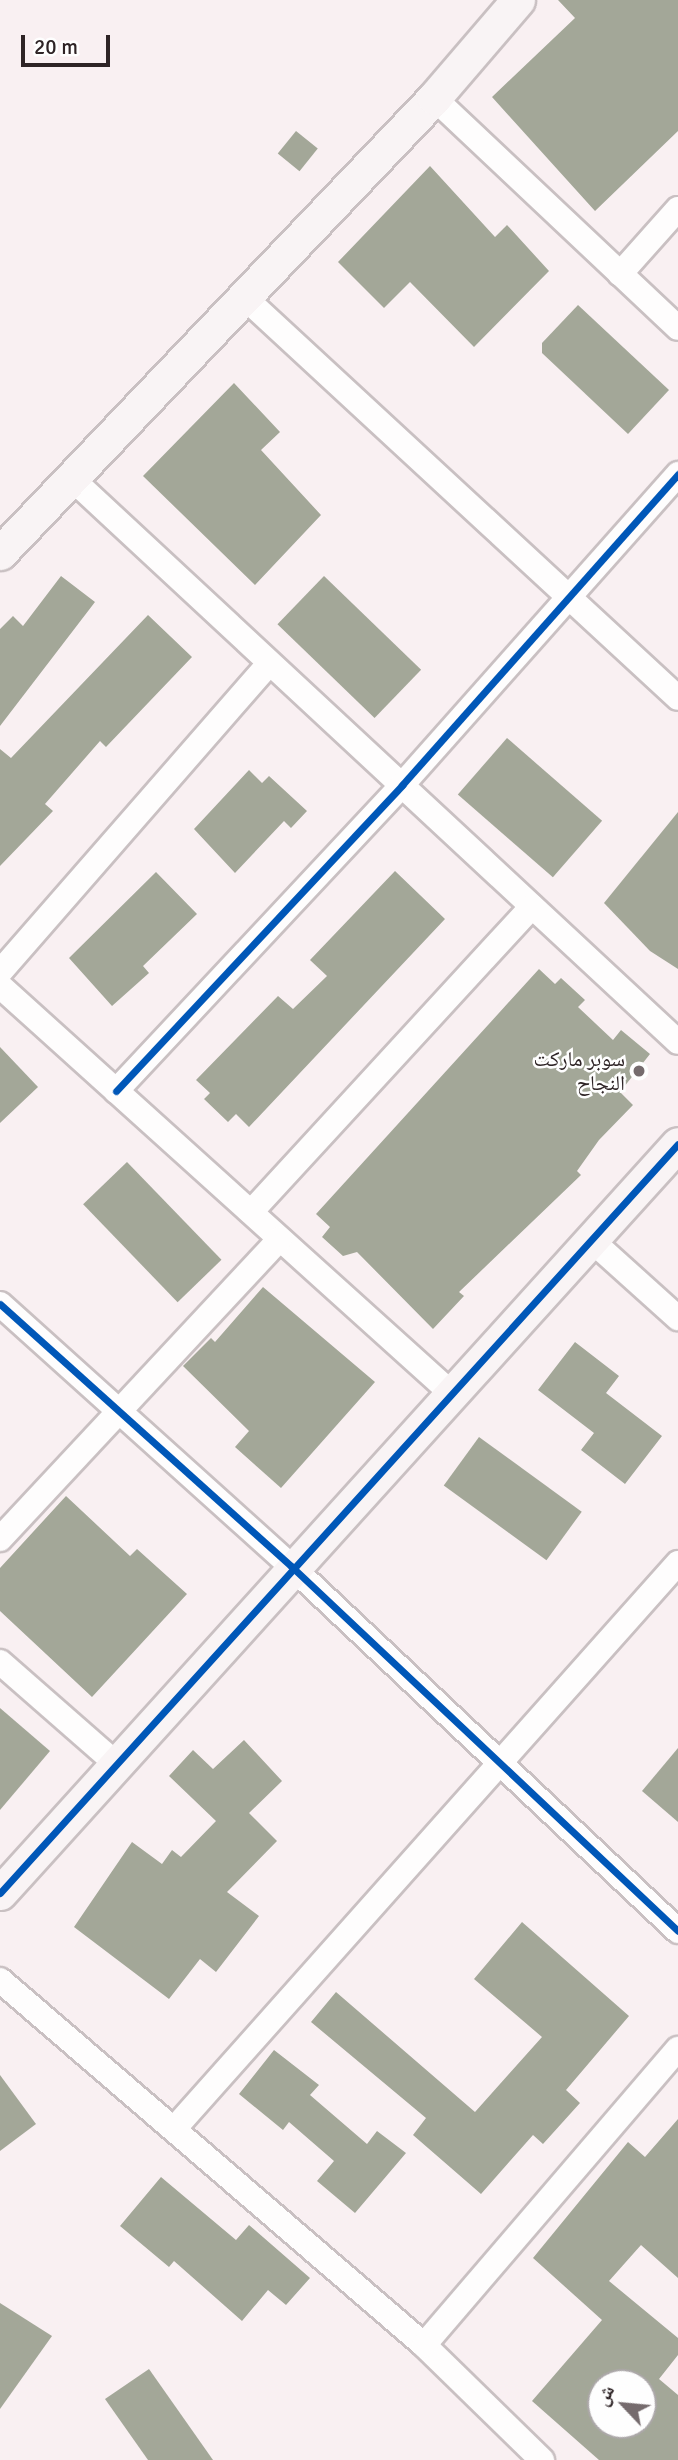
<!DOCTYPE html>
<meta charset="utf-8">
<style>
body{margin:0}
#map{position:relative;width:678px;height:2460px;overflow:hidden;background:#f9f0f2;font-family:Signika,"Noto Naskh Arabic",sans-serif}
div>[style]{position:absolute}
.building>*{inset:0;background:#a3a798;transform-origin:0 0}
.roads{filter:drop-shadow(2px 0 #c9c0c2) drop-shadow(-2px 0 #c9c0c2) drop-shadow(0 2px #c9c0c2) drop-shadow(0 -2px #c9c0c2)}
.street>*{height:24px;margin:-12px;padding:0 12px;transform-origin:12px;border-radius:12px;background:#fefdfd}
.secondary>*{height:33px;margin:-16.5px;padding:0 16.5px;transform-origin:16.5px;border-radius:16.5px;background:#f9f4f5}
.cycleway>*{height:7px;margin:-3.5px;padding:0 3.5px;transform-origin:3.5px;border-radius:3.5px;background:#0057b8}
.dots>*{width:19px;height:19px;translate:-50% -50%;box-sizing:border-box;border:4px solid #fefefe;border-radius:50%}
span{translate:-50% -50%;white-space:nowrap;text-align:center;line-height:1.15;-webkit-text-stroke:5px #fefefe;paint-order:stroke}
.poi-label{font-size:21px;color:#2e2426}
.right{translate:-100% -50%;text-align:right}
.north{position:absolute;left:587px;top:2369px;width:70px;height:70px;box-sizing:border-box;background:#fefefe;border:2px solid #aba7a8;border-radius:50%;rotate:296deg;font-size:19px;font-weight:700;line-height:28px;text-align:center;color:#2e2426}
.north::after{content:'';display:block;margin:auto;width:24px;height:32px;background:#756b6d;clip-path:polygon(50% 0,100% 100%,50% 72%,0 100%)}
.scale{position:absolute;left:21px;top:35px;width:89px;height:32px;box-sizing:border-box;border:4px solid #2e2426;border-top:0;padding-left:9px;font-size:21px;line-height:24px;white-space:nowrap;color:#2e2426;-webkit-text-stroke:5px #fefefe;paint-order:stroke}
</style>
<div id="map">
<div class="building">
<i style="clip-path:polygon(558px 0,678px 0,678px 131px,595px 211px,492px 97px,575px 18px)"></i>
<i style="left:296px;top:131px;width:28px;height:29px;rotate:39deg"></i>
<i style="clip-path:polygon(430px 166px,495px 237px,507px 225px,549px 271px,474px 347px,410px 282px,384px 308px,338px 262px)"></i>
<i style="clip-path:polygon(578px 305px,669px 390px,628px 434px,542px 353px,542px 343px)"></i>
<i style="clip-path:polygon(234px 383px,280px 432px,261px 450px,321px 515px,255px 585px,143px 476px)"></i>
<i style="clip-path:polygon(61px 576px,95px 602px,0 726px,0 629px,13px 616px,23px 626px)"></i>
<i style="left:324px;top:576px;width:135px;height:67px;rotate:44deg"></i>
<i style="clip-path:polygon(148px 615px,192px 657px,106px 747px,100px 741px,45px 804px,53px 811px,0 866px,0 749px,11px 758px)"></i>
<i style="left:507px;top:738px;width:126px;height:75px;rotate:41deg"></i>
<i style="clip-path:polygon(249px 770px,262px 783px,269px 776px,307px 811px,291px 828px,284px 821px,235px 873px,194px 829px)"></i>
<i style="clip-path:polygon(678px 812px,678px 969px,650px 951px,604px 903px)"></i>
<i style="clip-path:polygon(395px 871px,445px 919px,249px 1127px,236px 1114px,228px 1122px,204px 1099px,210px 1093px,196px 1080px,278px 996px,293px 1009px,327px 976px,310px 960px)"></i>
<i style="clip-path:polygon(156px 872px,197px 914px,143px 966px,149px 973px,112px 1006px,69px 958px)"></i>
<i style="clip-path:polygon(539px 969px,555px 984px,561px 978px,585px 1000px,578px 1007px,613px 1040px,621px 1030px,650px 1054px,620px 1092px,633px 1105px,599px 1140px,577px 1171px,581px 1175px,459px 1292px,464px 1296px,433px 1329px,357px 1252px,343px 1256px,322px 1237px,330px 1227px,316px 1214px)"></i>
<i style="clip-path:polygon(0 1047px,38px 1087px,0 1123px)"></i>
<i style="left:127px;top:1162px;width:136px;height:61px;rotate:46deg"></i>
<i style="clip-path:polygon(263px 1287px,375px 1382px,281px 1488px,235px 1447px,249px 1431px,183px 1366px,211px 1338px,215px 1342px)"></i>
<i style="clip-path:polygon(575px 1342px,619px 1376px,606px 1393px,662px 1436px,625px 1484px,581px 1450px,594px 1433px,538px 1390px)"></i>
<i style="left:479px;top:1437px;width:127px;height:60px;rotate:36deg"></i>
<i style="clip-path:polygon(66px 1496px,130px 1556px,137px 1549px,187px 1594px,92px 1697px,0 1611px,0 1568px)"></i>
<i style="clip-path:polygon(0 1708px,50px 1751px,0 1810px)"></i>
<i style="clip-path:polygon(244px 1740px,282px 1781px,249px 1813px,277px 1841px,227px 1892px,259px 1916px,216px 1972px,200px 1959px,169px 1999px,74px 1927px,132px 1842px,162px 1864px,172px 1850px,181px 1857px,216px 1821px,169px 1776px,193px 1750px,213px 1769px)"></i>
<i style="clip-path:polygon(678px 1748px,678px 1822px,642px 1791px)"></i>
<i style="clip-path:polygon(522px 1922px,629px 2016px,566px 2090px,580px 2103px,543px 2144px,533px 2135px,481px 2194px,413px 2135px,426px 2118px,311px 2022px,336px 1992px,475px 2112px,542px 2037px,474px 1979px)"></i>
<i style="clip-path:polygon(274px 2050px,319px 2085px,310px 2095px,367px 2144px,377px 2131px,406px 2153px,355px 2213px,317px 2181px,334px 2161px,289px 2122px,283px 2130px,239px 2094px)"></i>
<i style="clip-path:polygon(0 2075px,36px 2124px,0 2151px)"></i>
<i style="clip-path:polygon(evenodd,678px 2119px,678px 2278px,641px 2245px,609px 2281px,678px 2338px,678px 2355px,659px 2379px,678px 2395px,678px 2460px,599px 2460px,532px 2401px,602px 2320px,533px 2258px,628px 2142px,645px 2157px,678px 2119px,601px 2383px,643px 2383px,643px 2425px,601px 2425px,601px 2383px)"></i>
<i style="clip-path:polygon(161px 2177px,236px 2240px,249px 2225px,310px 2278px,286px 2305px,268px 2290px,242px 2321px,174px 2261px,169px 2267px,120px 2226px)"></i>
<i style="clip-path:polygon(0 2303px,52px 2336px,0 2409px)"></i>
<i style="clip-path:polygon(149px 2369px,213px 2460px,148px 2460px,105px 2399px)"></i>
</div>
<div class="roads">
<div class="street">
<i style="left:434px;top:98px;width:335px;rotate:43.3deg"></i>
<i style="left:620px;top:274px;width:87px;rotate:-48.3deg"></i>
<i style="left:243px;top:296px;width:592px;rotate:42.74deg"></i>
<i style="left:69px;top:476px;width:831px;rotate:42.9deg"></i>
<i style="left:0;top:972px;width:410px;rotate:-48.9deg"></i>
<i style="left:0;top:986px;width:606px;rotate:42.06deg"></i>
<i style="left:116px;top:1091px;width:419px;rotate:-46.9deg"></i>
<i style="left:402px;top:785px;width:416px;rotate:-48.4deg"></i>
<i style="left:251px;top:1212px;width:415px;rotate:-47.4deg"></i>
<i style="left:589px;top:1238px;width:120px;rotate:42deg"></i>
<i style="left:0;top:1304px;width:392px;rotate:42deg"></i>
<i style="left:291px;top:1566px;width:532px;rotate:43.32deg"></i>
<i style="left:0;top:1539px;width:410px;rotate:-47deg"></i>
<i style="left:0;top:1662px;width:150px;rotate:41.2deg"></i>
<i style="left:0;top:1980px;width:559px;rotate:40.72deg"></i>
<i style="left:424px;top:2345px;width:165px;rotate:44.3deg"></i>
<i style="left:174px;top:2129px;width:758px;rotate:-48.32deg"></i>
<i style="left:424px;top:2345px;width:390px;rotate:-49.4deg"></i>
</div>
<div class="secondary">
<i style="left:0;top:553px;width:629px;rotate:-46.35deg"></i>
<i style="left:434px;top:98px;width:129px;rotate:-49.4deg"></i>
<i style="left:0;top:1893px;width:1010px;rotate:-47.85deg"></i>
</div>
</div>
<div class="cycleway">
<i style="left:116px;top:1091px;width:419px;rotate:-46.9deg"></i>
<i style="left:402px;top:785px;width:416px;rotate:-48.4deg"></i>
<i style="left:0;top:1304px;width:392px;rotate:42deg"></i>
<i style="left:291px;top:1566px;width:532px;rotate:43.32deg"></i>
<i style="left:0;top:1893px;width:1010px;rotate:-47.85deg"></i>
</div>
<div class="dots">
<i style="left:639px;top:1071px;background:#756b6d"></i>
</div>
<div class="poi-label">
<span class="right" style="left:625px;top:1071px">سوبر ماركت<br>النجاح</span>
</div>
<div class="north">ش</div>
<div class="scale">20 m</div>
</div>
